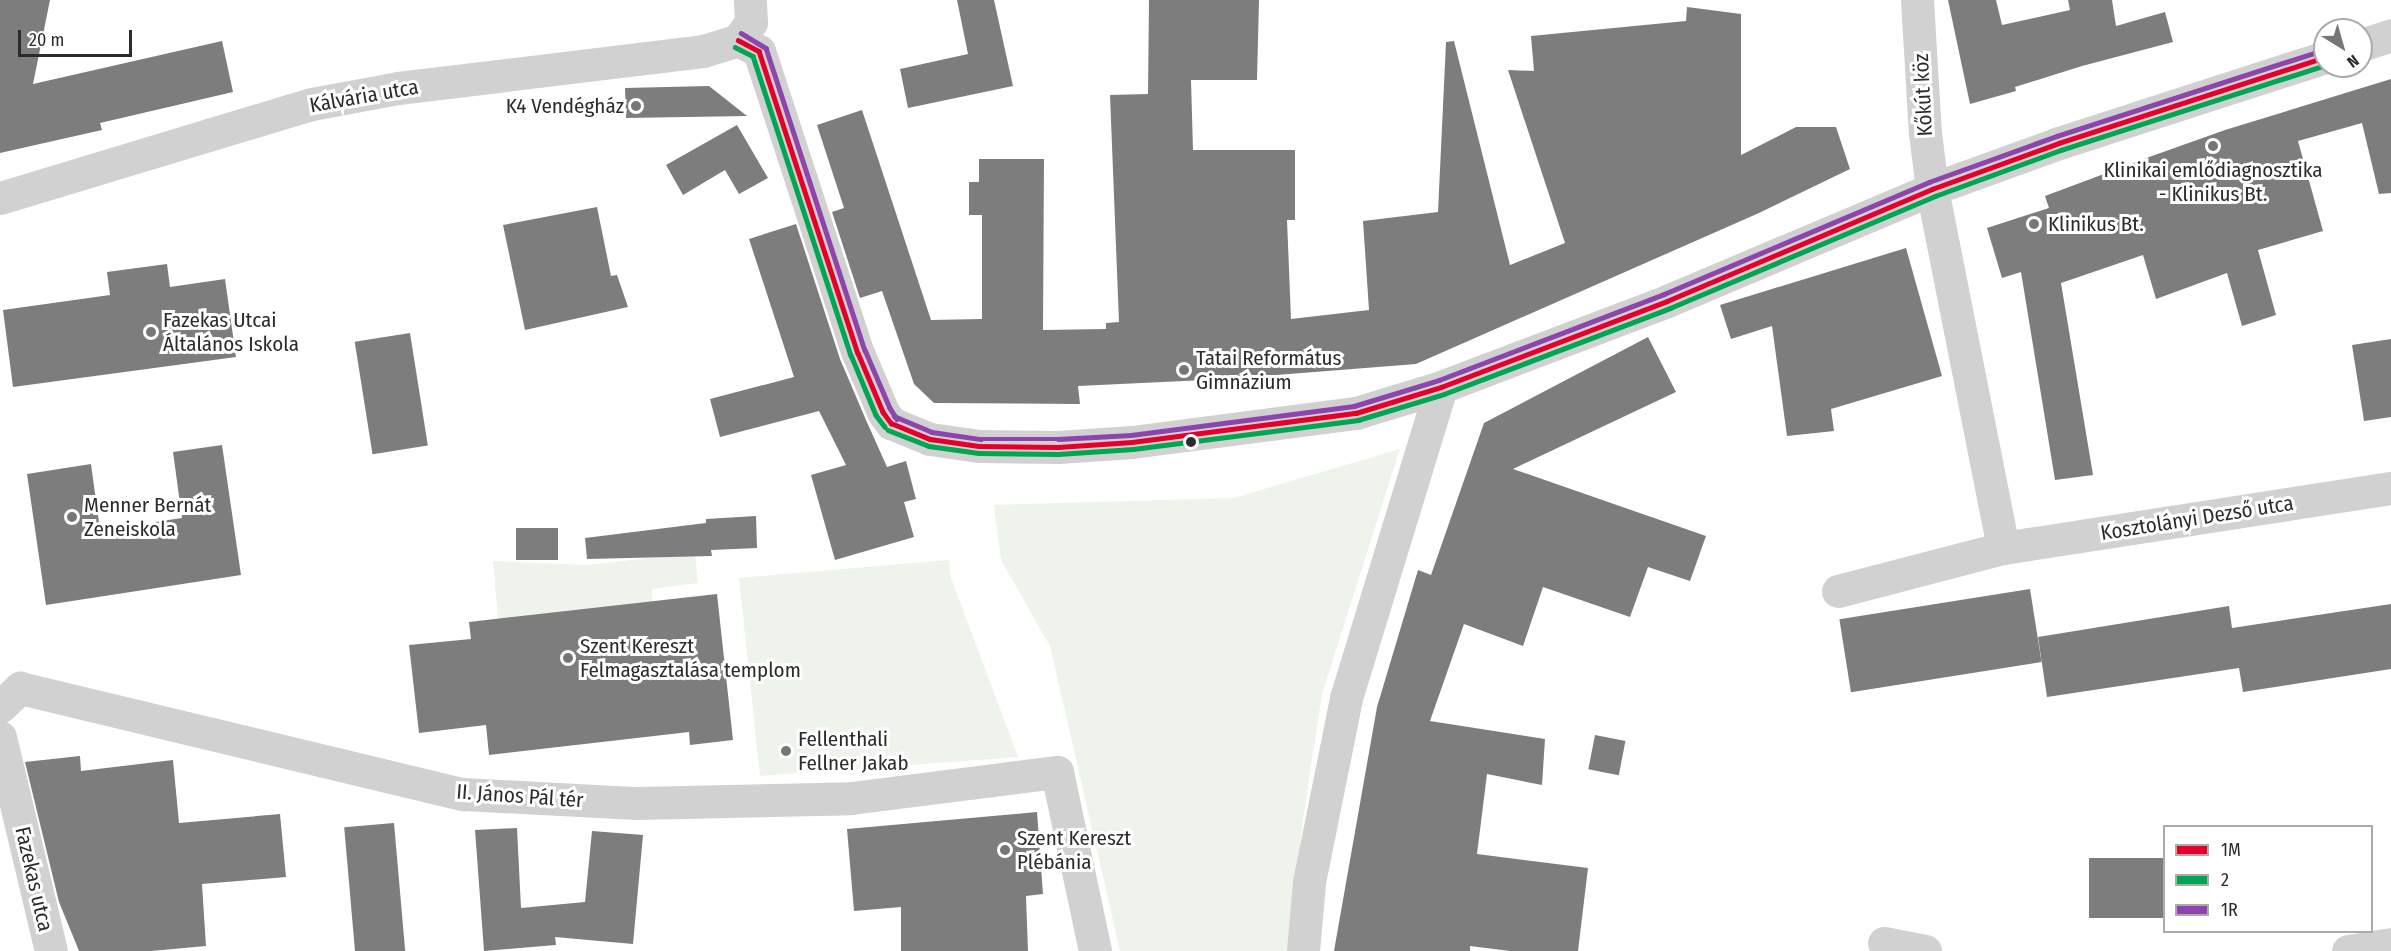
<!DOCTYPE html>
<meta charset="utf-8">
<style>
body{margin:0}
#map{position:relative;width:2391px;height:951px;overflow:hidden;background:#fff;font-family:"Fira Sans Condensed",sans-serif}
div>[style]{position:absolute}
.green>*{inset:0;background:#eef3eb}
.building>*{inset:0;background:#7d7d7d;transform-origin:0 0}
.minor>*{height:33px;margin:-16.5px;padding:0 16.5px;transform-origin:16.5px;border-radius:16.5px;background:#d1d1d1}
.bus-1>*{height:4.5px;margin:-2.25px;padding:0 2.25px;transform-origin:2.25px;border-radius:2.25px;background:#e4002b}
.bus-2>*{height:4.5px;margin:-2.25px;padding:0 2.25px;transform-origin:2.25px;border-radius:2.25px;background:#00a651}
.bus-3>*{height:4.5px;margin:-2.25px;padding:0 2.25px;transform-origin:2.25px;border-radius:2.25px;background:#8e44ad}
.dots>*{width:16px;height:16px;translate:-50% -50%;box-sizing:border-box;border:3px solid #fff;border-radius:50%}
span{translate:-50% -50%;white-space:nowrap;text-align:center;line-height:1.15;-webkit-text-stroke:6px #fff;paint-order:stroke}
.street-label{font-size:21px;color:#2c2c2c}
.poi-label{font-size:21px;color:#2c2c2c}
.right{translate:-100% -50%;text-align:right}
.left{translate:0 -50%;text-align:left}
.legend{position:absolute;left:2163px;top:825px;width:210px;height:108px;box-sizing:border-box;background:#fff;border:2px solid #ababab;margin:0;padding:8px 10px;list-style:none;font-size:18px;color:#2c2c2c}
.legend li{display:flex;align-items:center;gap:12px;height:30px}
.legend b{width:30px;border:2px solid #ababab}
.north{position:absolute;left:2313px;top:18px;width:60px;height:60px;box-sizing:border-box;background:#fff;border:2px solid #ababab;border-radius:50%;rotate:143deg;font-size:16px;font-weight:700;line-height:24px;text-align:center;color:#2c2c2c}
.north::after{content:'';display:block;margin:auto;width:21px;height:27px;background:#767676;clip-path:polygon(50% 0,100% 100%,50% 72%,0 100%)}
.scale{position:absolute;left:18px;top:30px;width:114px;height:27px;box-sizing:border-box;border:3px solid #2c2c2c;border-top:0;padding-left:8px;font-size:18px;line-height:21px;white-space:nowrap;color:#2c2c2c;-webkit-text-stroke:4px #fff;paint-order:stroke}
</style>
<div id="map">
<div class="green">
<i style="clip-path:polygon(1400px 449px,1322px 694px,1303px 819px,1288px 951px,1120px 951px,1050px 646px,1001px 560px,994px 505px,1234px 498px)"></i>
<i style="clip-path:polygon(695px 553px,698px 583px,652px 589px,652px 602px,498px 619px,493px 561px,586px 565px)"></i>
<i style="clip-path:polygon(949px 560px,951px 578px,1018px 757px,760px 776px,739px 578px)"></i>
</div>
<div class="building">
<i style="clip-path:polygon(0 0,50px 0,33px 84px,222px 41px,233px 92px,100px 123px,102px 130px,0 153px)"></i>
<i style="clip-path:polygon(957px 0,994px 0,1013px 86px,908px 108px,900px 69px,968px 54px)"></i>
<i style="clip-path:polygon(1149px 0,1259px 0,1257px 80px,1191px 80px,1193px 150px,1295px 150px,1295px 220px,1287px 220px,1291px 319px,1369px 310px,1363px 221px,1438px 212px,1446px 42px,1454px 41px,1510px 265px,1565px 243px,1508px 70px,1534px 71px,1531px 36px,1686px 21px,1687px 7px,1741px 14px,1741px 155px,1796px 127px,1836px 127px,1850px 169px,1759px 213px,1416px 364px,1226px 379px,1078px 386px,1080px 404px,934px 403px,914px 384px,882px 291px,860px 298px,832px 212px,844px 208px,817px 125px,862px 110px,931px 320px,982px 319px,982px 215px,969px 215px,969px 182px,979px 182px,979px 159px,1044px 159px,1043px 330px,1106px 329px,1106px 323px,1119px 322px,1110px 95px,1148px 94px)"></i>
<i style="clip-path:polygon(1948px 0,1996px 0,2002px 25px,2070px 10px,2068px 0,2112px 0,2116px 26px,2165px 12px,2173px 42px,2082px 66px,2015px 87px,2016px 91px,1970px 104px)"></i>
<i style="clip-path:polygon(2391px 79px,2391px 193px,2379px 194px,2362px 123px,2298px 141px,2323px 231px,2258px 250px,2276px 315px,2242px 326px,2227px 273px,2156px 299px,2143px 255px,2061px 283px,2093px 475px,2055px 480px,2021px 272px,2002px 278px,1987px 228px,2049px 208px,2045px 196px,2152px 156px,2225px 130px)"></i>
<i style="clip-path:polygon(709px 86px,747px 116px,626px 118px,625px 88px)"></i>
<i style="clip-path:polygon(737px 125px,768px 178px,739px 194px,725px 170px,683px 195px,666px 165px)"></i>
<i style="clip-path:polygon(597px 207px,611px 276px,617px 275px,628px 307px,525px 330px,503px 225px)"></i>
<i style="clip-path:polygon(796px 224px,840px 359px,866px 420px,887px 467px,906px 461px,916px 499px,904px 502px,914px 537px,835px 560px,811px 475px,846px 465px,819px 411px,720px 437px,710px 399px,794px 377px,749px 239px)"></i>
<i style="clip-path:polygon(1906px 248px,1942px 376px,1831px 409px,1834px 431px,1787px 436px,1772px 326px,1731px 339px,1720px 305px)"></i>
<i style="clip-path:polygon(167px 264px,170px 287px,225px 279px,236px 357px,13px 387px,3px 310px,110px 295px,107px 272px)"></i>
<i style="left:410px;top:333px;width:114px;height:56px;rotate:81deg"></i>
<i style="clip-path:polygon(1648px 337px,1676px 392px,1513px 469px,1706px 536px,1690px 581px,1648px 567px,1630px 617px,1543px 587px,1523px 646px,1464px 624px,1430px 721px,1545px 739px,1542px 785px,1487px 774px,1477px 854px,1588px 868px,1578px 951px,1510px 951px,1470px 946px,1470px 951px,1334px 951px,1377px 707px,1418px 570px,1431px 575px,1484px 423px)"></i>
<i style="clip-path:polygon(2391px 339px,2391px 417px,2364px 421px,2352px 345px)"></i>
<i style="clip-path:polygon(222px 445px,241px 575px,46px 605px,27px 474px,91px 464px,100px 530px,182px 518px,173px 452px)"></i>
<i style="clip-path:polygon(756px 516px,757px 548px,711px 550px,712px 556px,587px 559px,585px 538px,706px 523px,706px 519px)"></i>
<i style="left:558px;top:528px;width:32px;height:42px;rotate:90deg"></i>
<i style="left:2030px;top:589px;width:74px;height:193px;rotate:81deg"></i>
<i style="clip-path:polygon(717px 594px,733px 740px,690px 745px,689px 732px,489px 755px,486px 725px,419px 733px,409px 645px,471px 639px,469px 622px)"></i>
<i style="clip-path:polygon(2391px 604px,2391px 669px,2243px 692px,2239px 668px,2047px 697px,2038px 637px,2229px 606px,2232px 628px)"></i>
<i style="left:1595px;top:735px;width:31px;height:35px;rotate:11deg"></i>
<i style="clip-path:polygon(80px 756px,81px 771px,173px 760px,179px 823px,280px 814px,286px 877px,202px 884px,206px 946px,151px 951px,79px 951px,59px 902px,25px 762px)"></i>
<i style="clip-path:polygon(1037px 812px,1043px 894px,1026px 896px,1028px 951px,901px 951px,901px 907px,854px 911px,847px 829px)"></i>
<i style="left:394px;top:823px;width:129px;height:50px;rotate:85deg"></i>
<i style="clip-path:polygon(517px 828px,521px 908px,585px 902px,592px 831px,643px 835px,633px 944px,555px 937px,556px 945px,484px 951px,475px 830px)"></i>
<i style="left:2164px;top:858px;width:60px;height:75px;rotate:90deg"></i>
</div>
<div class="minor">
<i style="left:1917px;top:0;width:133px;rotate:86.6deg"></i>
<i style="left:1925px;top:133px;width:56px;rotate:82.9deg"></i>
<i style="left:1932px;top:189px;width:366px;rotate:78.8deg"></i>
<i style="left:738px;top:40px;width:24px;rotate:28deg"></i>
<i style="left:759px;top:51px;width:318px;rotate:71.9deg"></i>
<i style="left:858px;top:353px;width:64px;rotate:67deg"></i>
<i style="left:883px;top:412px;width:14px;rotate:54deg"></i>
<i style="left:891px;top:423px;width:42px;rotate:22.3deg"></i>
<i style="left:930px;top:439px;width:49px;rotate:8.1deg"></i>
<i style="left:979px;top:446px;width:79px;rotate:0.7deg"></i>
<i style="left:1058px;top:447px;width:74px;rotate:-3.9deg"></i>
<i style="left:1132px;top:442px;width:226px;rotate:-7.4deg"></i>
<i style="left:1356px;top:413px;width:89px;rotate:-17deg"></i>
<i style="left:1441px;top:387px;width:242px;rotate:-20.8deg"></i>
<i style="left:1667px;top:301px;width:288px;rotate:-22.9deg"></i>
<i style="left:1932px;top:189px;width:135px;rotate:-19.9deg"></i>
<i style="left:2059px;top:143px;width:280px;rotate:-17.9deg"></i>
<i style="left:738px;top:40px;width:22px;rotate:-54deg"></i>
<i style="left:751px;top:22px;width:22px;rotate:-93deg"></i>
<i style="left:2361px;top:45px;width:32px;rotate:-18deg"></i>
<i style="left:0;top:198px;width:326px;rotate:-16.8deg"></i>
<i style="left:312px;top:104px;width:87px;rotate:-10.5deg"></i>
<i style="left:398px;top:88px;width:307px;rotate:-6.9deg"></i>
<i style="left:703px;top:51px;width:37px;rotate:-17deg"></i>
<i style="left:1838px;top:591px;width:171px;rotate:-14.6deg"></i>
<i style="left:2003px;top:548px;width:393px;rotate:-8.8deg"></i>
<i style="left:0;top:707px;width:28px;rotate:-44deg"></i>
<i style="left:20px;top:688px;width:456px;rotate:13.5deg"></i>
<i style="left:463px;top:794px;width:174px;rotate:3deg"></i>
<i style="left:637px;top:803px;width:214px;rotate:-1.3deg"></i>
<i style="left:851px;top:798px;width:208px;rotate:-7.2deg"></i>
<i style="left:1057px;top:772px;width:183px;rotate:78deg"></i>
<i style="left:0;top:737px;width:220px;rotate:76.6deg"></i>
<i style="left:1884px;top:943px;width:42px;rotate:11deg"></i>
<i style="left:1303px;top:951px;width:69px;rotate:-85deg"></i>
<i style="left:1309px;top:882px;width:188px;rotate:-78.6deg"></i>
<i style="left:1346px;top:698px;width:325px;rotate:-73deg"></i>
<i style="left:2348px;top:951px;width:44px;rotate:-9.2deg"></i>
</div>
<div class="bus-1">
<i style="left:738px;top:40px;width:24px;rotate:28deg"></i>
<i style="left:759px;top:51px;width:318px;rotate:71.9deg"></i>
<i style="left:858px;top:353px;width:64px;rotate:67deg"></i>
<i style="left:883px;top:412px;width:14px;rotate:54deg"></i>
<i style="left:891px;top:423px;width:42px;rotate:22.3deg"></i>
<i style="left:930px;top:439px;width:49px;rotate:8.1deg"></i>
<i style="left:979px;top:446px;width:79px;rotate:0.7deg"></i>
<i style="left:1058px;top:447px;width:74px;rotate:-3.9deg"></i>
<i style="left:1132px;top:442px;width:226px;rotate:-7.4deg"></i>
<i style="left:1356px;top:413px;width:89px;rotate:-17deg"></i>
<i style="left:1441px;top:387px;width:242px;rotate:-20.8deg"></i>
<i style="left:1667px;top:301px;width:288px;rotate:-22.9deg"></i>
<i style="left:1932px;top:189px;width:135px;rotate:-19.9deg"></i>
<i style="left:2059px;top:143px;width:280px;rotate:-17.9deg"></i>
</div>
<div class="bus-2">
<i style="left:735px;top:47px;width:20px;rotate:27deg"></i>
<i style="left:753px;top:56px;width:315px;rotate:71.9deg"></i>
<i style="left:851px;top:355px;width:65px;rotate:67.4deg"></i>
<i style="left:876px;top:415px;width:15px;rotate:53deg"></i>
<i style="left:888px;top:430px;width:44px;rotate:21.3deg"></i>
<i style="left:929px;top:446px;width:50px;rotate:8deg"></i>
<i style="left:979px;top:453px;width:79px;rotate:0.7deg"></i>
<i style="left:1058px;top:454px;width:75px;rotate:-3.8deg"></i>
<i style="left:1133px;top:449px;width:227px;rotate:-7.3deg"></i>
<i style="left:1358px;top:420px;width:90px;rotate:-16.8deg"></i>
<i style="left:1444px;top:394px;width:242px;rotate:-20.8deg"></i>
<i style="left:1670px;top:308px;width:288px;rotate:-22.9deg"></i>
<i style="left:1935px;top:196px;width:134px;rotate:-20.1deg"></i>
<i style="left:2061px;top:150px;width:277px;rotate:-17.8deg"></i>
</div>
<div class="bus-3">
<i style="left:741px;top:33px;width:29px;rotate:31deg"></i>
<i style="left:766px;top:48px;width:318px;rotate:71.9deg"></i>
<i style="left:865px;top:350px;width:63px;rotate:66.7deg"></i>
<i style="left:890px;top:408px;width:13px;rotate:58deg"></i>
<i style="left:894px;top:416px;width:41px;rotate:22.8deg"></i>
<i style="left:932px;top:432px;width:49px;rotate:8.3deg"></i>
<i style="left:980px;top:439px;width:78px"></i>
<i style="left:1058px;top:439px;width:73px;rotate:-3.1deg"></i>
<i style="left:1131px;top:435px;width:225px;rotate:-7.4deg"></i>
<i style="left:1354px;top:406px;width:89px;rotate:-17deg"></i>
<i style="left:1439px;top:380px;width:241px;rotate:-20.9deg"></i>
<i style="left:1664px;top:294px;width:288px;rotate:-22.9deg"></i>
<i style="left:1929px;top:182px;width:136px;rotate:-19.8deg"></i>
<i style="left:2057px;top:136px;width:280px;rotate:-17.9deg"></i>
</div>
<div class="dots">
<i style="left:636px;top:106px;background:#767676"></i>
<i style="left:2213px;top:146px;background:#767676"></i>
<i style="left:2034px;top:224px;background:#767676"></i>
<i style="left:151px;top:332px;background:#767676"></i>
<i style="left:1184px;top:370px;background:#767676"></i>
<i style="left:1191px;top:442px;background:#2c2c2c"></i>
<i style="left:72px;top:517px;background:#767676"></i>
<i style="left:568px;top:658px;background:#767676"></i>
<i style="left:786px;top:751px;background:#767676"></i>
<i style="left:1005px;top:850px;background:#767676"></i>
</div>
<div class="street-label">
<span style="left:1923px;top:95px;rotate:-93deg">Kőkút köz</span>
<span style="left:364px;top:96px;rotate:-10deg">Kálvária utca</span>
<span style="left:2197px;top:518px;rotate:-9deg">Kosztolányi Dezső utca</span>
<span style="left:520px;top:796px;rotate:4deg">II. János Pál tér</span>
<span style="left:34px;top:879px;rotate:77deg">Fazekas utca</span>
</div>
<div class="poi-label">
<span class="right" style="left:624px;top:106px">K4 Vendégház</span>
<span style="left:2213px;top:182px">Klinikai emlődiagnosztika<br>- Klinikus Bt.</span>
<span class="left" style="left:2048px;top:224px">Klinikus Bt.</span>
<span class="left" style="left:163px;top:332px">Fazekas Utcai<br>Általános Iskola</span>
<span class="left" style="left:1196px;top:370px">Tatai Református<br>Gimnázium</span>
<span class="left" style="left:84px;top:517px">Menner Bernát<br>Zeneiskola</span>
<span class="left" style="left:580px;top:658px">Szent Kereszt<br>Felmagasztalása templom</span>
<span class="left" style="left:798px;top:751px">Fellenthali<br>Fellner Jakab</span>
<span class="left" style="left:1017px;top:850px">Szent Kereszt<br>Plébánia</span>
</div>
<ul class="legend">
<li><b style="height:8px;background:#e4002b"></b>1M</li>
<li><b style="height:8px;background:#00a651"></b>2</li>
<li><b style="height:8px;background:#8e44ad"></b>1R</li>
</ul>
<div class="north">N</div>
<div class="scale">20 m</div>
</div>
